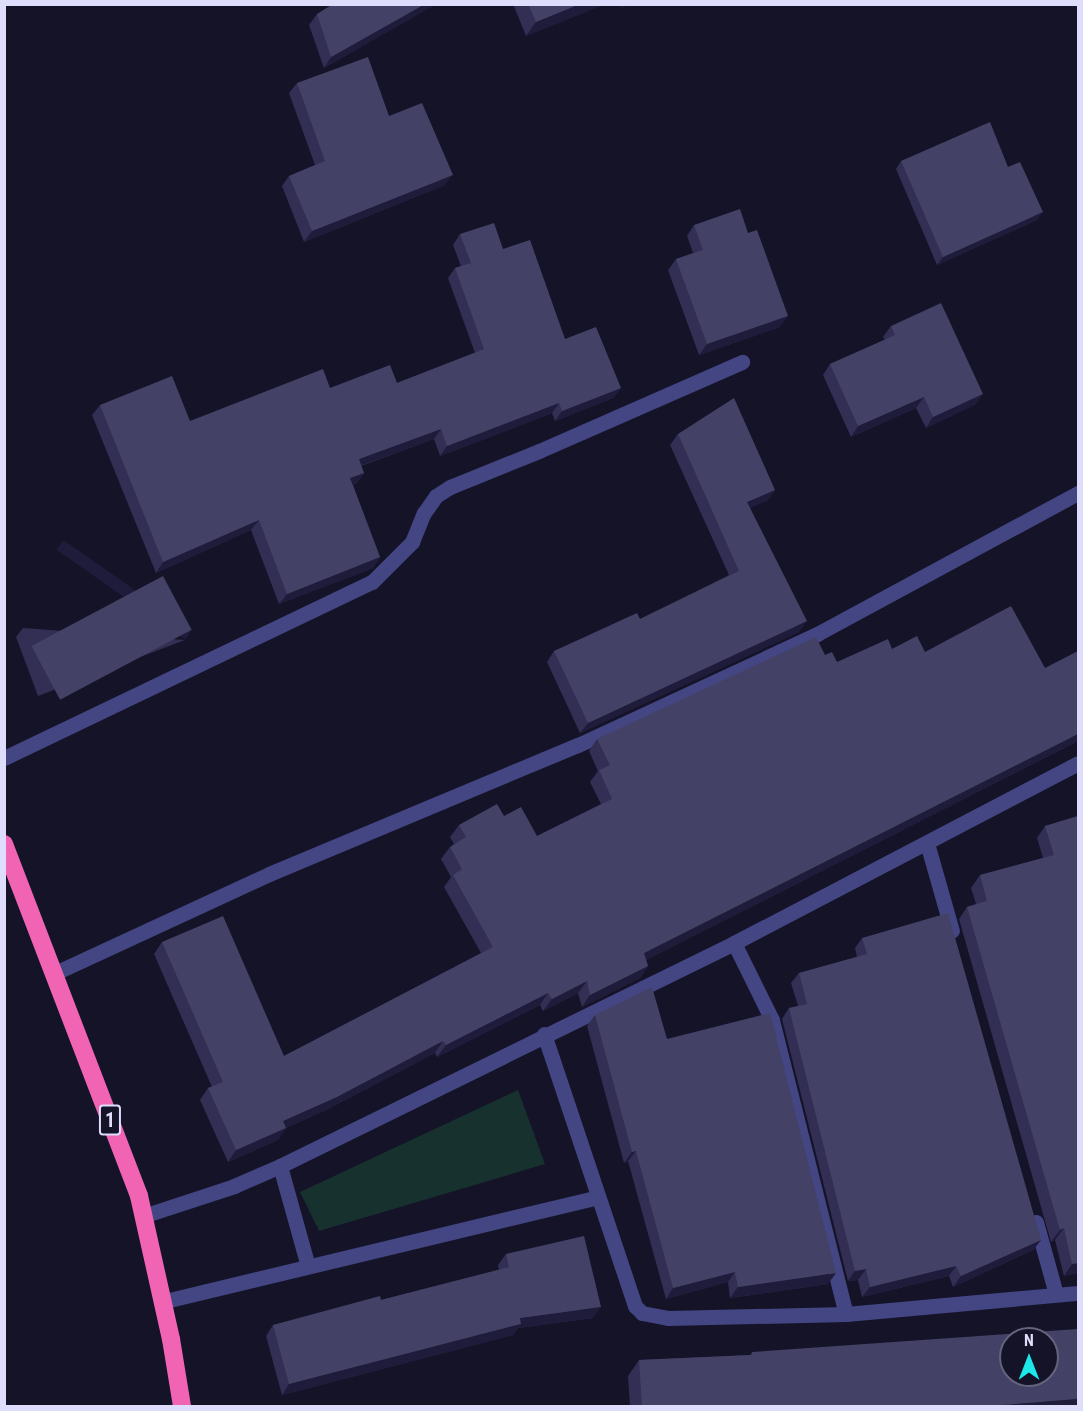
<!DOCTYPE html>
<style>
body{margin:0}
#map{position:relative;width:1083px;height:1411px;overflow:hidden;background:#151328;font-family:"Roboto Condensed",sans-serif}
div>[style]{position:absolute}
.green>*{inset:0;background:#17312e}
.minor>*{height:15px;margin:-7.5px;padding:0 7.5px;transform-origin:7.5px;border-radius:7.5px;background:#434682}
.highway>*{height:18px;margin:-9px;padding:0 9px;transform-origin:9px;border-radius:9px;background:#f064b3}
.wall>*{inset:0;background:#322e54}
.shaded-wall>*{inset:0;background:#1f1b3b;transform-origin:0 0}
.building>*{inset:0;background:#444166;transform-origin:0 0}
span{translate:-50% -50%;white-space:nowrap;text-align:center;line-height:1.15;-webkit-text-stroke:4.5px #151328;paint-order:stroke}
.shield-label span{padding:2px 4px;background:#151328;border:2px solid;border-radius:4px;-webkit-text-stroke-width:0}
.shield-label{font-size:20px;color:#deddfc;font-weight:700}
.frame{position:absolute;inset:0;border:6px solid #deddfc;pointer-events:none}
.north{position:absolute;left:999px;top:1327px;width:60px;height:60px;box-sizing:border-box;background:#151328;border:2px solid #65647d;border-radius:50%;rotate:0deg;font-size:16px;font-weight:700;line-height:24px;text-align:center;color:#deddfc}
.north::after{content:'';display:block;margin:auto;width:21px;height:27px;background:#1ce7e9;clip-path:polygon(50% 0,100% 100%,50% 72%,0 100%)}
</style>
<div id="map">
<div class="green">
<i style="clip-path:polygon(518px 1090px,545px 1164px,319px 1231px,300px 1192px)"></i>
</div>
<div class="minor">
<i style="left:4px;top:758px;width:408px;rotate:-25.6deg"></i>
<i style="left:372px;top:582px;width:57px;rotate:-45deg"></i>
<i style="left:412px;top:542px;width:31px;rotate:-68deg"></i>
<i style="left:424px;top:513px;width:21px;rotate:-55deg"></i>
<i style="left:436px;top:496px;width:17px;rotate:-33deg"></i>
<i style="left:450px;top:487px;width:96px;rotate:-22deg"></i>
<i style="left:539px;top:451px;width:222px;rotate:-23.7deg"></i>
<i style="left:927px;top:843px;width:91px;rotate:74.1deg"></i>
<i style="left:734px;top:943px;width:86px;rotate:63.7deg"></i>
<i style="left:772px;top:1020px;width:303px;rotate:75.9deg"></i>
<i style="left:55px;top:973px;width:236px;rotate:-24.8deg"></i>
<i style="left:269px;top:874px;width:335px;rotate:-22.7deg"></i>
<i style="left:578px;top:745px;width:264px;rotate:-24.9deg"></i>
<i style="left:817px;top:634px;width:297px;rotate:-28.4deg"></i>
<i style="left:544px;top:1034px;width:287px;rotate:71.5deg"></i>
<i style="left:635px;top:1306px;width:10px;rotate:45deg"></i>
<i style="left:642px;top:1313px;width:26px;rotate:11deg"></i>
<i style="left:668px;top:1318px;width:178px;rotate:-1.3deg"></i>
<i style="left:846px;top:1314px;width:233px;rotate:-5.2deg"></i>
<i style="left:280px;top:1166px;width:104px;rotate:74.4deg"></i>
<i style="left:143px;top:1216px;width:96px;rotate:-18.2deg"></i>
<i style="left:234px;top:1186px;width:50px;rotate:-23.5deg"></i>
<i style="left:280px;top:1166px;width:506px;rotate:-26.16deg"></i>
<i style="left:734px;top:943px;width:388px;rotate:-27.6deg"></i>
<i style="left:1036px;top:1222px;width:75px;rotate:74.5deg"></i>
<i style="left:161px;top:1302px;width:449px;rotate:-13.5deg"></i>
</div>
<div class="highway">
<i style="left:4px;top:844px;width:377px;rotate:69deg"></i>
<i style="left:139px;top:1196px;width:147px;rotate:77.4deg"></i>
<i style="left:171px;top:1339px;width:68px;rotate:80.7deg"></i>
</div>
<div class="wall">
<i style="clip-path:polygon(436px 4px,324px 68px,309px 25px,317px 14px)"></i>
<i style="clip-path:polygon(513px 4px,605px 4px,526px 36px)"></i>
<i style="clip-path:polygon(297px 83px,389px 116px,445px 185px,304px 242px,282px 186px,289px 176px,315px 165px,289px 93px)"></i>
<i style="clip-path:polygon(901px 161px,1008px 167px,1037px 220px,937px 265px,896px 169px)"></i>
<i style="clip-path:polygon(694px 225px,780px 327px,699px 355px,668px 270px,676px 259px,693px 253px,687px 236px)"></i>
<i style="clip-path:polygon(460px 234px,503px 249px,565px 339px,621px 388px,613px 398px,555px 421px,552px 413px,440px 456px,434px 439px,361px 466px,364px 473px,357px 483px,353px 485px,380px 557px,373px 568px,279px 604px,251px 530px,156px 573px,92px 415px,100px 405px,190px 421px,330px 388px,397px 383px,475px 353px,448px 278px,455px 268px,461px 266px,453px 245px)"></i>
<i style="clip-path:polygon(891px 326px,976px 404px,926px 428px,916px 408px,851px 437px,823px 375px,830px 364px,885px 340px,883px 337px)"></i>
<i style="clip-path:polygon(678px 434px,775px 490px,768px 500px,750px 508px,799px 632px,580px 733px,547px 662px,554px 651px,640px 619px,729px 575px,670px 445px)"></i>
<i style="clip-path:polygon(23px 628px,185px 640px,38px 696px,16px 637px)"></i>
<i style="clip-path:polygon(892px 649px,925px 652px,1078px 741px,646px 960px,648px 966px,640px 978px,582px 1007px,578px 993px,543px 1011px,540px 1005px,437px 1057px,435px 1053px,328px 1109px,286px 1128px,278px 1140px,228px 1162px,200px 1100px,208px 1088px,212px 1087px,154px 954px,162px 942px,284px 1056px,481px 953px,444px 887px,451px 877px,441px 859px,450px 847px,454px 844px,450px 837px,459px 825px,504px 816px,537px 836px,601px 804px,590px 782px,598px 771px,589px 751px,597px 739px,825px 655px,837px 662px)"></i>
<i style="clip-path:polygon(1078px 816px,1078px 1273px,1064px 1276px,1055px 1240px,1051px 1242px,959px 919px,967px 907px,976px 904px,971px 888px,980px 875px,1043px 858px,1037px 838px,1045px 826px)"></i>
<i style="clip-path:polygon(862px 938px,1041px 1240px,1033px 1250px,953px 1287px,949px 1276px,862px 1297px,858px 1280px,848px 1281px,782px 1019px,789px 1008px,798px 1006px,791px 983px,799px 973px,857px 957px,855px 948px)"></i>
<i style="clip-path:polygon(595px 1015px,667px 1039px,828px 1284px,730px 1298px,728px 1282px,666px 1299px,628px 1161px,624px 1163px,587px 1026px)"></i>
<i style="clip-path:polygon(506px 1254px,593px 1318px,518px 1328px,513px 1335px,282px 1395px,266px 1336px,273px 1325px,381px 1300px,499px 1270px,498px 1265px)"></i>
<i style="clip-path:polygon(752px 1352px,1078px 1407px,630px 1407px,628px 1376px,639px 1360px,750px 1355px)"></i>
</div>
<div class="shaded-wall">
<i style="clip-path:polygon(425px 4px,436px 4px,324px 68px,331px 57px)"></i>
<i style="clip-path:polygon(580px 4px,605px 4px,526px 36px,536px 22px)"></i>
<i style="clip-path:polygon(623px 4px,631px 4px,620px 9px)"></i>
<i style="clip-path:polygon(453px 175px,445px 185px,304px 242px,312px 231px)"></i>
<i style="clip-path:polygon(1043px 212px,1037px 220px,937px 265px,943px 257px)"></i>
<i style="clip-path:polygon(788px 316px,780px 327px,699px 355px,707px 344px)"></i>
<i style="clip-path:polygon(621px 388px,613px 398px,555px 421px,562px 411px)"></i>
<i style="clip-path:polygon(983px 394px,976px 404px,926px 428px,933px 417px)"></i>
<i style="clip-path:polygon(924px 397px,916px 408px,851px 437px,858px 426px)"></i>
<i style="clip-path:polygon(559px 403px,552px 413px,440px 456px,447px 446px)"></i>
<i style="clip-path:polygon(441px 429px,434px 439px,351px 469px,359px 459px)"></i>
<i style="clip-path:polygon(364px 473px,357px 483px,343px 489px,350px 478px)"></i>
<i style="clip-path:polygon(775px 490px,768px 500px,740px 513px,747px 502px)"></i>
<i style="clip-path:polygon(259px 520px,251px 530px,156px 573px,163px 562px)"></i>
<i style="clip-path:polygon(380px 557px,373px 568px,279px 604px,287px 594px)"></i>
<i style="clip-path:polygon(807px 621px,799px 632px,580px 733px,588px 723px)"></i>
<i style="left:192px;top:630px;width:12px;height:157px;rotate:125deg"></i>
<i style="clip-path:polygon(1078px 734px,1078px 741px,636px 965px,644px 953px)"></i>
<i style="clip-path:polygon(648px 966px,640px 978px,582px 1007px,590px 995px)"></i>
<i style="clip-path:polygon(587px 981px,578px 993px,543px 1011px,552px 999px)"></i>
<i style="clip-path:polygon(548px 993px,540px 1005px,437px 1057px,446px 1045px)"></i>
<i style="clip-path:polygon(443px 1041px,435px 1053px,328px 1109px,275px 1133px,283px 1121px)"></i>
<i style="clip-path:polygon(286px 1128px,278px 1140px,228px 1162px,236px 1150px)"></i>
<i style="clip-path:polygon(636px 1151px,628px 1161px,624px 1163px,632px 1152px)"></i>
<i style="clip-path:polygon(1064px 1228px,1055px 1240px,1051px 1242px,1060px 1230px)"></i>
<i style="clip-path:polygon(1041px 1240px,1033px 1250px,953px 1287px,961px 1276px)"></i>
<i style="clip-path:polygon(1078px 1263px,1078px 1273px,1064px 1276px,1072px 1264px)"></i>
<i style="clip-path:polygon(956px 1266px,949px 1276px,862px 1297px,870px 1287px)"></i>
<i style="clip-path:polygon(866px 1269px,858px 1280px,848px 1281px,855px 1271px)"></i>
<i style="clip-path:polygon(735px 1272px,728px 1282px,666px 1299px,673px 1288px)"></i>
<i style="clip-path:polygon(836px 1273px,828px 1284px,730px 1298px,738px 1287px)"></i>
<i style="clip-path:polygon(601px 1307px,593px 1318px,518px 1328px,513px 1335px,282px 1395px,289px 1384px,520px 1318px)"></i>
<i style="clip-path:polygon(1078px 1399px,1078px 1407px,976px 1407px)"></i>
</div>
<div class="building">
<i style="clip-path:polygon(333px 4px,425px 4px,331px 57px,317px 14px)"></i>
<i style="clip-path:polygon(528px 4px,580px 4px,536px 22px)"></i>
<i style="clip-path:polygon(368px 57px,389px 116px,422px 103px,453px 175px,312px 231px,289px 176px,325px 161px,297px 83px)"></i>
<i style="clip-path:polygon(990px 122px,1008px 167px,1020px 162px,1043px 212px,943px 257px,901px 161px)"></i>
<i style="clip-path:polygon(740px 209px,748px 233px,757px 230px,788px 316px,707px 344px,676px 259px,703px 250px,694px 225px)"></i>
<i style="clip-path:polygon(494px 223px,503px 249px,530px 240px,565px 339px,596px 327px,621px 388px,562px 411px,559px 403px,447px 446px,441px 429px,359px 459px,364px 473px,350px 478px,380px 557px,287px 594px,259px 520px,163px 562px,100px 405px,172px 376px,190px 421px,323px 369px,330px 388px,390px 365px,397px 383px,484px 349px,455px 268px,471px 263px,460px 234px)"></i>
<i style="clip-path:polygon(941px 303px,983px 394px,933px 417px,924px 397px,858px 426px,830px 364px,895px 335px,891px 326px)"></i>
<i style="clip-path:polygon(734px 398px,775px 490px,747px 502px,807px 621px,588px 723px,554px 651px,637px 613px,640px 619px,739px 571px,678px 434px)"></i>
<i style="left:163px;top:576px;width:61px;height:149px;rotate:62deg"></i>
<i style="clip-path:polygon(1011px 606px,1045px 668px,1078px 651px,1078px 734px,644px 953px,648px 966px,590px 995px,587px 981px,552px 999px,548px 993px,446px 1045px,443px 1041px,337px 1097px,283px 1121px,286px 1128px,236px 1150px,208px 1088px,223px 1082px,162px 942px,223px 916px,284px 1056px,493px 947px,453px 875px,462px 869px,450px 847px,466px 837px,459px 825px,497px 804px,504px 816px,521px 807px,537px 836px,612px 799px,599px 770px,610px 765px,597px 739px,816px 637px,825px 655px,832px 652px,837px 662px,888px 639px,892px 649px,917px 636px,925px 652px)"></i>
<i style="clip-path:polygon(1078px 816px,1078px 1263px,1072px 1264px,1064px 1228px,1060px 1230px,967px 907px,987px 901px,980px 875px,1054px 855px,1045px 826px)"></i>
<i style="clip-path:polygon(948px 913px,1041px 1240px,961px 1276px,956px 1266px,870px 1287px,866px 1269px,855px 1271px,789px 1008px,807px 1004px,799px 973px,867px 954px,862px 938px)"></i>
<i style="clip-path:polygon(652px 987px,667px 1039px,770px 1013px,836px 1273px,738px 1287px,735px 1272px,673px 1288px,636px 1151px,632px 1152px,595px 1015px)"></i>
<i style="clip-path:polygon(584px 1236px,601px 1307px,520px 1318px,521px 1324px,289px 1384px,273px 1325px,380px 1296px,381px 1300px,509px 1267px,506px 1254px)"></i>
<i style="clip-path:polygon(evenodd,1078px 1329px,1078px 1399px,976px 1407px,642px 1407px,639px 1360px,752px 1355px,752px 1352px,1078px 1329px,1011px 1339px,1047px 1339px,1047px 1375px,1011px 1375px,1011px 1339px)"></i>
</div>
<div class="shield-label">
<span style="left:110px;top:1120px">1</span>
</div>
<div class="frame"></div>
<div class="north">N</div>
</div>
